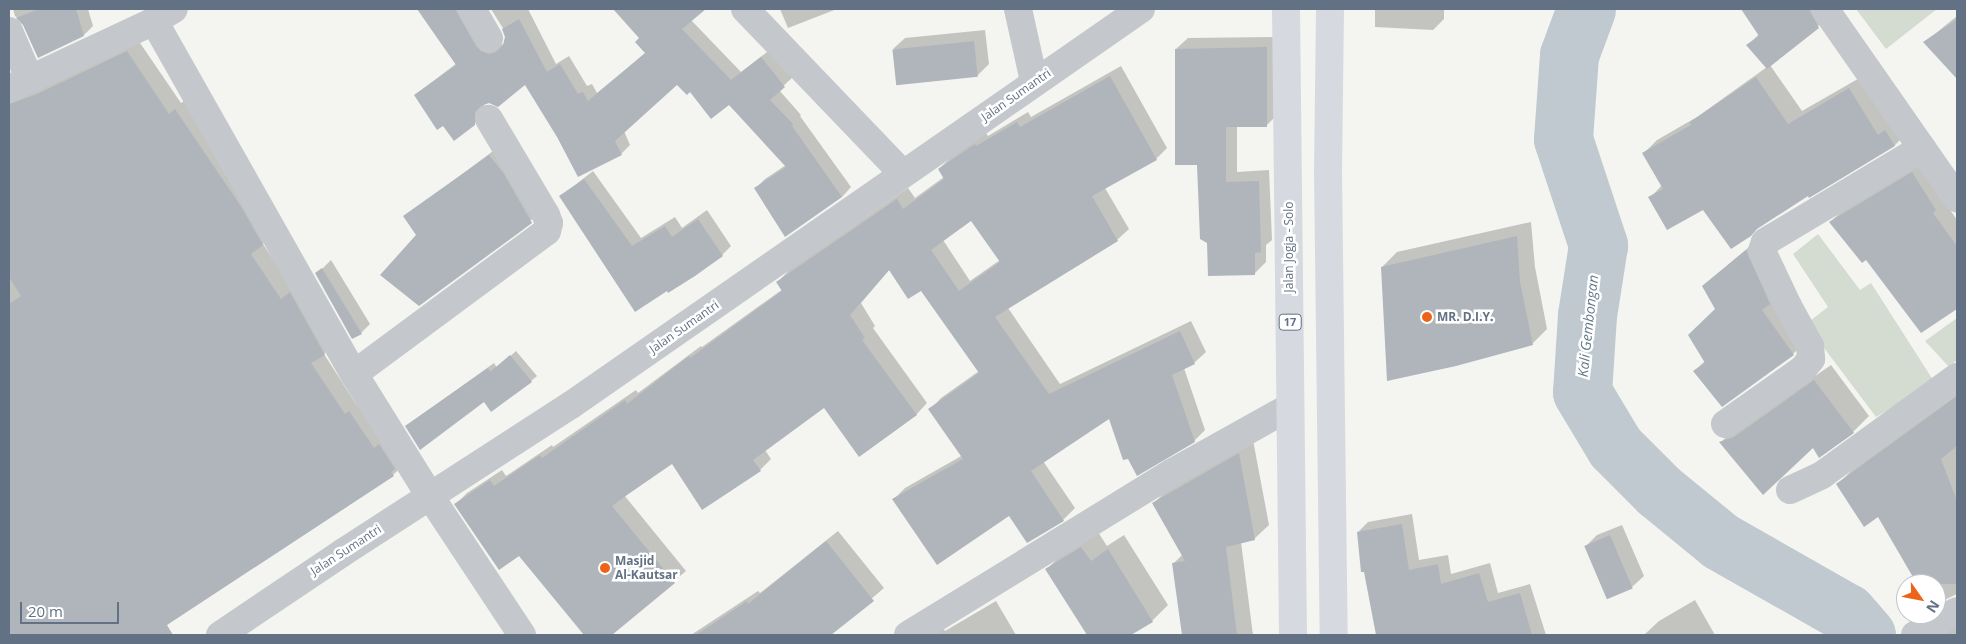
<!DOCTYPE html>
<style>
body{margin:0}
#map{position:relative;width:1966px;height:644px;overflow:hidden;background:#f4f5f0;font-family:"Open Sans",sans-serif}
div>[style]{position:absolute}
.green>*{inset:0;background:#d4dcd1}
.shadow>*{inset:0;background:#0003}
.river>*{height:59px;margin:-29.5px;padding:0 29.5px;transform-origin:29.5px;border-radius:29.5px;background:#c0c9cf}
.building>*{inset:0;background:#afb5bb;transform-origin:0 0}
.minor>*{height:28px;margin:-14px;padding:0 14px;transform-origin:14px;border-radius:14px;background:#c4c7cb}
.highway>*{height:28px;margin:-14px;padding:0 14px;transform-origin:14px;border-radius:14px;background:#d6d9df}
.dots>*{width:14px;height:14px;translate:-50% -50%;box-sizing:border-box;border:2px solid #fff;border-radius:50%}
span{translate:-50% -50%;white-space:nowrap;text-align:center;line-height:1.15;-webkit-text-stroke:5px #fff;paint-order:stroke}
.shield-label span{padding:1px 4px;background:#fff;border:1px solid;border-radius:4px;-webkit-text-stroke-width:0}
.shield-label{font-size:11px;color:#627184;font-weight:700}
.street-label{font-size:12px;color:#627184}
.poi-label{font-size:12px;color:#627184;font-weight:700}
.left{translate:0 -50%;text-align:left}
.water-label{font-size:14px;color:#627a88;font-style:italic}
.frame{position:absolute;inset:0;border:10px solid #627184;pointer-events:none}
.north{position:absolute;left:1896px;top:574px;width:50px;height:50px;box-sizing:border-box;background:#fff;border:1px solid #c0c6ce;border-radius:50%;rotate:123deg;font-size:14px;font-weight:700;line-height:20px;text-align:center;color:#627184}
.north::after{content:'';display:block;margin:auto;width:18px;height:22px;background:#ed6418;clip-path:polygon(50% 0,100% 100%,50% 72%,0 100%)}
.scale{position:absolute;left:20px;top:602px;width:99px;height:22px;box-sizing:border-box;border:2px solid #627184;border-top:0;padding-left:6px;font-size:15px;line-height:18px;white-space:nowrap;color:#627184;-webkit-text-stroke:4px #fff;paint-order:stroke}
</style>
<div id="map">
<div class="green">
<i style="clip-path:polygon(1856px 9px,1937px 9px,1886px 49px)"></i>
<i style="clip-path:polygon(1818px 234px,1860px 290px,1871px 283px,1935px 383px,1876px 417px,1806px 324px,1828px 307px,1793px 254px)"></i>
<i style="clip-path:polygon(1957px 318px,1957px 360px,1949px 367px,1925px 341px)"></i>
</div>
<div class="shadow">
<i style="clip-path:polygon(13px 9px,88px 9px,93px 26px,84px 35px,24px 24px,15px 16px)"></i>
<i style="clip-path:polygon(419px 9px,470px 9px,498px 45px,504px 44px,506px 38px,504px 30px,491px 9px,528px 9px,556px 64px,569px 56px,587px 86px,592px 84px,597px 93px,646px 53px,640px 38px,614px 9px,702px 9px,691px 20px,741px 72px,771px 49px,793px 77px,779px 90px,801px 115px,800px 116px,851px 187px,842px 197px,756px 188px,765px 179px,786px 165px,729px 103px,690px 90px,677px 83px,624px 131px,630px 145px,621px 154px,525px 84px,484px 104px,484px 115px,474px 124px,443px 124px,415px 95px,457px 63px)"></i>
<i style="clip-path:polygon(780px 9px,837px 9px,788px 28px)"></i>
<i style="clip-path:polygon(1375px 9px,1444px 9px,1444px 19px,1433px 30px,1375px 27px)"></i>
<i style="clip-path:polygon(1752px 9px,1825px 9px,1829px 17px,1770px 65px,1802px 111px,1863px 76px,1908px 132px,1895px 145px,1809px 196px,1703px 209px,1650px 198px,1662px 185px,1644px 153px,1657px 140px,1697px 117px,1767px 67px,1748px 45px,1759px 34px,1746px 15px)"></i>
<i style="clip-path:polygon(1957px 16px,1957px 77px,1925px 42px)"></i>
<i style="clip-path:polygon(985px 30px,989px 64px,977px 76px,893px 49px,905px 38px)"></i>
<i style="clip-path:polygon(1278px 37px,1278px 114px,1267px 125px,1237px 126px,1237px 172px,1269px 170px,1272px 240px,1266px 245px,1266px 262px,1254px 274px,1208px 243px,1199px 163px,1176px 49px,1188px 38px)"></i>
<i style="clip-path:polygon(138px 40px,181px 103px,187px 99px,274px 233px,263px 244px,293px 289px,336px 342px,324px 354px,356px 404px,404px 464px,393px 475px,258px 562px,152px 635px,9px 635px,9px 101px)"></i>
<i style="clip-path:polygon(evenodd,1121px 66px,1167px 148px,1156px 159px,1105px 188px,1129px 229px,1117px 240px,1008px 308px,1060px 384px,1191px 321px,1206px 352px,1194px 363px,1184px 368px,1205px 430px,1194px 441px,1109px 417px,1043px 461px,1075px 508px,1063px 520px,1028px 542px,1010px 514px,894px 499px,905px 488px,963px 455px,930px 410px,941px 398px,979px 371px,921px 289px,890px 269px,861px 303px,875px 326px,873px 328px,927px 403px,916px 415px,824px 407px,765px 450px,771px 459px,760px 470px,673px 463px,624px 495px,686px 571px,610px 635px,585px 635px,519px 555px,456px 504px,467px 493px,502px 470px,506px 476px,552px 445px,553px 447px,636px 390px,638px 393px,701px 346px,702px 347px,783px 289px,778px 282px,789px 270px,908px 188px,915px 198px,944px 177px,939px 169px,950px 158px,986px 133px,988px 136px,1028px 112px,1031px 117px,1121px 66px,971px 219px,1000px 260px,970px 281px,943px 240px,971px 219px)"></i>
<i style="clip-path:polygon(497px 148px,539px 214px,419px 305px,418px 235px,405px 217px)"></i>
<i style="clip-path:polygon(1924px 162px,1944px 201px,1957px 220px,1957px 307px,1922px 331px,1866px 258px,1830px 222px,1842px 211px)"></i>
<i style="clip-path:polygon(593px 171px,641px 238px,675px 217px,682px 228px,707px 210px,731px 246px,722px 255px,669px 291px,561px 196px)"></i>
<i style="clip-path:polygon(1531px 222px,1535px 267px,1547px 329px,1532px 344px,1382px 267px,1397px 252px)"></i>
<i style="clip-path:polygon(1762px 236px,1809px 338px,1793px 354px,1722px 405px,1694px 371px,1705px 361px,1716px 309px,1703px 286px)"></i>
<i style="clip-path:polygon(331px 260px,370px 324px,361px 333px,317px 274px)"></i>
<i style="clip-path:polygon(516px 351px,537px 376px,531px 381px,406px 426px,494px 363px,497px 368px)"></i>
<i style="clip-path:polygon(1831px 365px,1869px 416px,1853px 432px,1820px 456px,1814px 447px,1721px 442px,1737px 427px,1751px 421px)"></i>
<i style="clip-path:polygon(1957px 394px,1957px 444px,1955px 446px,1957px 450px,1957px 594px,1936px 604px,1936px 584px,1918px 584px,1878px 515px,1838px 484px,1852px 470px)"></i>
<i style="clip-path:polygon(1253px 440px,1269px 525px,1254px 539px,1241px 542px,1253px 635px,1183px 635px,1174px 563px,1183px 554px,1154px 503px,1168px 489px)"></i>
<i style="clip-path:polygon(1412px 514px,1419px 560px,1448px 555px,1451px 574px,1490px 563px,1498px 593px,1530px 584px,1546px 635px,1377px 635px,1358px 532px,1368px 522px)"></i>
<i style="clip-path:polygon(1622px 525px,1644px 576px,1632px 587px,1586px 546px,1597px 535px)"></i>
<i style="clip-path:polygon(838px 531px,884px 588px,829px 635px,691px 635px,758px 591px,760px 593px)"></i>
<i style="clip-path:polygon(1098px 532px,1107px 546px,1124px 535px,1168px 605px,1152px 621px,1129px 635px,1089px 635px,1047px 569px,1063px 553px)"></i>
<i style="clip-path:polygon(1695px 600px,1715px 635px,1644px 635px,1659px 621px)"></i>
<i style="clip-path:polygon(996px 601px,1016px 635px,927px 635px,943px 628px,945px 631px)"></i>
<i style="clip-path:polygon(1957px 623px,1957px 635px,1942px 635px)"></i>
</div>
<div class="river">
<i style="left:1586px;top:9px;width:49px;rotate:110.3deg"></i>
<i style="left:1569px;top:55px;width:84px;rotate:94.1deg"></i>
<i style="left:1563px;top:139px;width:112px;rotate:71.7deg"></i>
<i style="left:1598px;top:245px;width:71px;rotate:98.9deg"></i>
<i style="left:1587px;top:315px;width:77px;rotate:93.7deg"></i>
<i style="left:1582px;top:392px;width:64px;rotate:59deg"></i>
<i style="left:1615px;top:447px;width:62px;rotate:45deg"></i>
<i style="left:1659px;top:491px;width:79px;rotate:39.3deg"></i>
<i style="left:1720px;top:541px;width:146px;rotate:29.6deg"></i>
<i style="left:1847px;top:613px;width:29px;rotate:49deg"></i>
</div>
<div class="building">
<i style="clip-path:polygon(39px 9px,76px 9px,84px 36px,38px 58px,23px 25px,16px 18px)"></i>
<i style="clip-path:polygon(417px 9px,455px 9px,476px 46px,481px 51px,489px 54px,496px 52px,503px 45px,505px 37px,502px 29px,519px 19px,547px 72px,560px 64px,578px 94px,583px 92px,588px 101px,645px 53px,635px 42px,639px 38px,613px 9px,706px 9px,682px 29px,731px 80px,761px 57px,785px 87px,770px 100px,793px 124px,792px 126px,842px 197px,785px 237px,754px 188px,786px 167px,729px 105px,711px 119px,690px 92px,687px 95px,677px 85px,615px 141px,622px 155px,578px 177px,557px 137px,525px 85px,498px 107px,489px 103px,481px 106px,475px 112px,475px 125px,454px 141px,443px 126px,437px 130px,414px 95px,456px 65px)"></i>
<i style="clip-path:polygon(1741px 9px,1809px 9px,1819px 28px,1767px 69px,1746px 45px,1759px 36px)"></i>
<i style="clip-path:polygon(1957px 19px,1957px 79px,1923px 42px)"></i>
<i style="left:974px;top:41px;width:36px;height:82px;rotate:84deg"></i>
<i style="clip-path:polygon(1267px 47px,1267px 127px,1226px 127px,1226px 182px,1259px 181px,1261px 252px,1255px 253px,1255px 275px,1208px 276px,1207px 243px,1200px 239px,1197px 165px,1175px 165px,1175px 49px)"></i>
<i style="clip-path:polygon(127px 51px,169px 114px,175px 109px,242px 208px,263px 245px,251px 254px,281px 299px,290px 292px,325px 355px,311px 363px,345px 414px,349px 411px,374px 448px,379px 444px,395px 469px,391px 472px,394px 476px,167px 625px,173px 635px,9px 635px,9px 304px,21px 296px,9px 277px,9px 104px,37px 94px)"></i>
<i style="clip-path:polygon(evenodd,1110px 76px,1157px 160px,1092px 196px,1118px 241px,995px 317px,1049px 394px,1180px 331px,1195px 364px,1172px 375px,1195px 442px,1137px 476px,1128px 459px,1123px 460px,1109px 419px,1031px 471px,1064px 521px,1027px 543px,1009px 516px,937px 565px,892px 499px,963px 459px,928px 409px,979px 373px,921px 291px,908px 299px,889px 270px,850px 315px,865px 338px,862px 340px,917px 415px,859px 457px,824px 408px,753px 460px,761px 471px,702px 510px,672px 464px,627px 495px,612px 506px,675px 583px,612px 635px,584px 635px,519px 556px,499px 570px,454px 504px,490px 480px,494px 486px,540px 455px,542px 458px,625px 400px,627px 404px,689px 356px,690px 358px,782px 291px,776px 282px,897px 199px,903px 209px,944px 179px,938px 169px,975px 144px,976px 146px,1017px 122px,1020px 127px,1110px 76px,971px 221px,1000px 262px,959px 291px,931px 250px,971px 221px)"></i>
<i style="clip-path:polygon(1756px 77px,1788px 124px,1849px 88px,1878px 135px,1885px 130px,1895px 146px,1809px 198px,1808px 196px,1757px 229px,1751px 236px,1731px 249px,1703px 210px,1667px 230px,1648px 197px,1663px 189px,1642px 153px,1691px 125px,1690px 122px)"></i>
<i style="clip-path:polygon(489px 155px,504px 174px,532px 223px,419px 306px,380px 275px,416px 235px,403px 216px)"></i>
<i style="clip-path:polygon(1912px 172px,1936px 210px,1933px 213px,1957px 246px,1957px 309px,1921px 333px,1866px 260px,1862px 263px,1829px 222px)"></i>
<i style="clip-path:polygon(584px 179px,632px 246px,665px 226px,672px 237px,698px 219px,723px 256px,695px 276px,668px 293px,667px 291px,635px 312px,559px 196px)"></i>
<i style="clip-path:polygon(1517px 236px,1520px 282px,1533px 345px,1456px 366px,1387px 381px,1381px 267px)"></i>
<i style="clip-path:polygon(1746px 250px,1770px 304px,1762px 310px,1794px 355px,1722px 407px,1693px 371px,1705px 363px,1688px 335px,1715px 309px,1702px 286px)"></i>
<i style="clip-path:polygon(322px 268px,362px 334px,352px 339px,315px 273px)"></i>
<i style="clip-path:polygon(510px 355px,532px 382px,491px 412px,484px 402px,420px 450px,405px 426px,488px 368px,490px 372px)"></i>
<i style="clip-path:polygon(1814px 380px,1854px 433px,1819px 458px,1813px 448px,1763px 495px,1719px 442px,1734px 437px)"></i>
<i style="clip-path:polygon(1957px 396px,1957px 446px,1941px 459px,1957px 501px,1957px 584px,1917px 584px,1878px 517px,1864px 527px,1836px 484px)"></i>
<i style="clip-path:polygon(1239px 453px,1255px 540px,1226px 547px,1237px 635px,1182px 635px,1172px 563px,1185px 561px,1152px 503px)"></i>
<i style="clip-path:polygon(1402px 524px,1409px 570px,1438px 564px,1441px 584px,1479px 573px,1488px 602px,1520px 593px,1532px 635px,1376px 635px,1364px 572px,1361px 572px,1357px 532px)"></i>
<i style="left:1610px;top:535px;width:58px;height:28px;rotate:67deg"></i>
<i style="clip-path:polygon(826px 541px,874px 601px,831px 635px,696px 635px,747px 601px,748px 604px)"></i>
<i style="clip-path:polygon(1081px 547px,1091px 561px,1108px 549px,1153px 622px,1131px 635px,1087px 635px,1045px 569px)"></i>
</div>
<div class="minor">
<i style="left:472px;top:9px;width:34px;rotate:60deg"></i>
<i style="left:745px;top:9px;width:227px;rotate:46.2deg"></i>
<i style="left:1018px;top:9px;width:74px;rotate:77.5deg"></i>
<i style="left:1825px;top:9px;width:231px;rotate:55.1deg"></i>
<i style="left:154px;top:21px;width:406px;rotate:60.5deg"></i>
<i style="left:354px;top:374px;width:144px;rotate:58.1deg"></i>
<i style="left:430px;top:496px;width:167px;rotate:56.5deg"></i>
<i style="left:9px;top:31px;width:53px;rotate:66.8deg"></i>
<i style="left:9px;top:89px;width:160px;rotate:-25.1deg"></i>
<i style="left:154px;top:21px;width:23px;rotate:-31deg"></i>
<i style="left:354px;top:374px;width:240px;rotate:-36.5deg"></i>
<i style="left:547px;top:231px;width:8px;rotate:-76deg"></i>
<i style="left:549px;top:223px;width:9px;rotate:-111deg"></i>
<i style="left:546px;top:215px;width:112px;rotate:-120.7deg"></i>
<i style="left:1725px;top:424px;width:95px;rotate:-35.2deg"></i>
<i style="left:1803px;top:369px;width:13px;rotate:-51deg"></i>
<i style="left:1811px;top:359px;width:13px;rotate:-94deg"></i>
<i style="left:1810px;top:346px;width:46px;rotate:-118.8deg"></i>
<i style="left:1788px;top:306px;width:61px;rotate:-115.3deg"></i>
<i style="left:1762px;top:251px;width:9px;rotate:-72deg"></i>
<i style="left:1765px;top:242px;width:183px;rotate:-30.9deg"></i>
<i style="left:1790px;top:490px;width:35px;rotate:-25deg"></i>
<i style="left:1822px;top:475px;width:167px;rotate:-36deg"></i>
<i style="left:220px;top:635px;width:147px;rotate:-33.9deg"></i>
<i style="left:342px;top:553px;width:273px;rotate:-32.9deg"></i>
<i style="left:571px;top:405px;width:694px;rotate:-34.79deg"></i>
<i style="left:908px;top:635px;width:311px;rotate:-31.6deg"></i>
<i style="left:1173px;top:472px;width:134px;rotate:-29.1deg"></i>
<i style="left:1915px;top:635px;width:48px;rotate:-29.7deg"></i>
</div>
<div class="highway">
<i style="left:1286px;top:9px;width:626px;rotate:89.36deg"></i>
<i style="left:1330px;top:9px;width:162px;rotate:90.7deg"></i>
<i style="left:1328px;top:171px;width:464px;rotate:89.3deg"></i>
</div>
<div class="dots">
<i style="left:1427px;top:317px;background:#ed6418"></i>
<i style="left:605px;top:568px;background:#ed6418"></i>
</div>
<div class="shield-label">
<span style="left:1290px;top:322px">17</span>
</div>
<div class="street-label">
<span style="left:1016px;top:95px;rotate:-35deg">Jalan Sumantri</span>
<span style="left:1289px;top:247px;rotate:-90deg">Jalan Jogja - Solo</span>
<span style="left:684px;top:327px;rotate:-35deg">Jalan Sumantri</span>
<span style="left:346px;top:550px;rotate:-33deg">Jalan Sumantri</span>
</div>
<div class="poi-label">
<span class="left" style="left:1437px;top:317px">MR. D.I.Y.</span>
<span class="left" style="left:615px;top:568px">Masjid<br>Al-Kautsar</span>
</div>
<div class="water-label">
<span style="left:1588px;top:326px;rotate:-84deg">Kali Gembongan</span>
</div>
<div class="frame"></div>
<div class="north">N</div>
<div class="scale">20 m</div>
</div>
